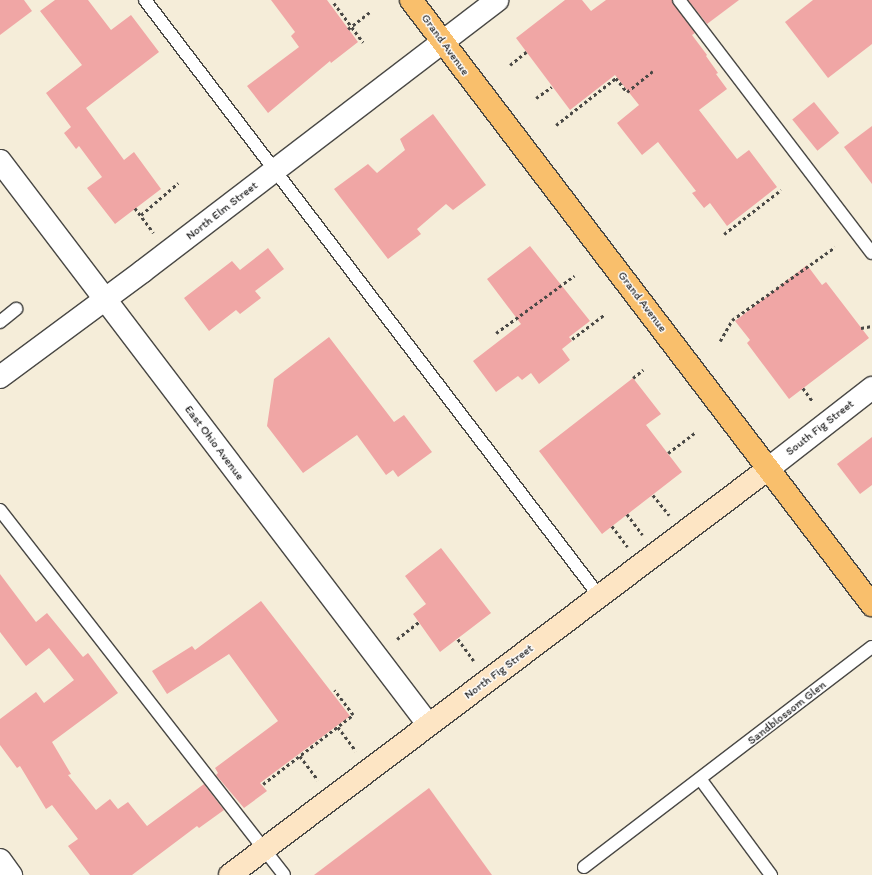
<!DOCTYPE html>
<style>
body{margin:0}
#map{position:relative;width:872px;height:875px;overflow:hidden;background:#f5edd9;font-family:Itim,sans-serif}
div>[style]{position:absolute}
.building>*{inset:0;background:#f0a6a5;transform-origin:0 0}
.path>*{height:2.5px;margin-top:-1.25px;transform-origin:0;background:repeating-linear-gradient(90deg,#494845 0 3px,transparent 0 6px)}
.roads{filter:drop-shadow(1px 0 #494845) drop-shadow(-1px 0 #494845) drop-shadow(0 1px #494845) drop-shadow(0 -1px #494845)}
.lane>*{height:12px;margin:-6px;padding:0 6px;transform-origin:6px;border-radius:6px;background:#fff}
.street>*{height:22px;margin:-11px;padding:0 11px;transform-origin:11px;border-radius:11px;background:#fff}
.secondary>*{height:22px;margin:-11px;padding:0 11px;transform-origin:11px;border-radius:11px;background:#fde5c4}
.primary>*{height:22px;margin:-11px;padding:0 11px;transform-origin:11px;border-radius:11px;background:#f9bf6c}
span{translate:-50% -50%;white-space:nowrap;text-align:center;line-height:1.15;-webkit-text-stroke:3px #fff;paint-order:stroke}
.street-label{font-size:12px;color:#2b2b2b}
</style>
<div id="map">
<div class="building">
<i style="clip-path:polygon(0 0,24px 0,32px 11px,0 35px)"></i>
<i style="clip-path:polygon(55px 0,88px 0,111px 30px,131px 15px,159px 52px,86px 108px,124px 160px,134px 152px,161px 189px,115px 224px,87px 188px,102px 177px,79px 146px,76px 149px,64px 133px,71px 127px,46px 93px,82px 65px,40px 11px)"></i>
<i style="clip-path:polygon(271px 0,327px 0,358px 42px,331px 63px,330px 61px,268px 113px,247px 86px,299px 47px,291px 36px,295px 32px)"></i>
<i style="clip-path:polygon(565px 0,582px 0,591px 11px,606px 0,672px 0,695px 33px,692px 35px,707px 55px,706px 56px,718px 73px,716px 74px,727px 89px,699px 110px,737px 159px,749px 150px,777px 187px,727px 226px,710px 203px,704px 208px,692px 193px,696px 191px,658px 142px,642px 155px,617px 123px,639px 105px,615px 75px,570px 110px,516px 38px)"></i>
<i style="clip-path:polygon(688px 0,739px 0,707px 24px)"></i>
<i style="clip-path:polygon(813px 0,872px 0,872px 44px,828px 78px,785px 22px)"></i>
<i style="left:814px;top:102px;width:40px;height:28px;rotate:51deg"></i>
<i style="clip-path:polygon(433px 114px,486px 185px,453px 210px,446px 204px,417px 229px,421px 234px,388px 259px,334px 189px,368px 164px,377px 173px,405px 150px,400px 139px)"></i>
<i style="clip-path:polygon(872px 126px,872px 184px,844px 147px)"></i>
<i style="clip-path:polygon(530px 246px,590px 321px,569px 337px,572px 341px,562px 349px,570px 360px,539px 384px,531px 373px,522px 380px,518px 376px,496px 392px,473px 361px,521px 324px,487px 279px)"></i>
<i style="clip-path:polygon(268px 248px,284px 269px,255px 291px,261px 298px,240px 314px,236px 310px,209px 331px,184px 298px,232px 261px,240px 270px)"></i>
<i style="clip-path:polygon(807px 265px,822px 285px,826px 282px,869px 338px,789px 399px,747px 343px,750px 340px,735px 321px)"></i>
<i style="clip-path:polygon(329px 337px,394px 422px,404px 415px,432px 452px,398px 477px,393px 470px,386px 475px,357px 435px,303px 473px,267px 426px,274px 379px)"></i>
<i style="clip-path:polygon(633px 378px,661px 414px,646px 425px,682px 472px,602px 534px,539px 451px)"></i>
<i style="clip-path:polygon(872px 437px,872px 485px,860px 494px,837px 464px)"></i>
<i style="clip-path:polygon(441px 548px,491px 613px,440px 652px,413px 614px,426px 604px,405px 576px)"></i>
<i style="clip-path:polygon(0 574px,36px 622px,47px 613px,83px 657px,88px 653px,118px 693px,52px 742px,71px 774px,68px 775px,96px 810px,110px 799px,118px 809px,128px 802px,147px 826px,204px 784px,224px 810px,199px 828px,197px 826px,132px 875px,90px 875px,68px 846px,78px 839px,52px 805px,46px 809px,20px 766px,17px 768px,0 745px,0 719px,36px 692px,44px 703px,74px 680px,49px 648px,26px 666px,0 632px)"></i>
<i style="clip-path:polygon(261px 601px,350px 716px,260px 783px,267px 791px,244px 808px,216px 775px,218px 773px,215px 768px,278px 721px,229px 654px,167px 694px,152px 671px,192px 646px,195px 650px)"></i>
<i style="clip-path:polygon(429px 788px,492px 875px,314px 875px)"></i>
</div>
<div class="path">
<i style="left:334px;top:3px;width:49px;rotate:53.4deg"></i>
<i style="left:348px;top:29px;width:29px;rotate:-38deg"></i>
<i style="left:510px;top:65px;width:21px;rotate:-39deg"></i>
<i style="left:536px;top:98px;width:19px;rotate:-35deg"></i>
<i style="left:556px;top:125px;width:76px;rotate:-38.1deg"></i>
<i style="left:616px;top:78px;width:18px;rotate:52deg"></i>
<i style="left:627px;top:92px;width:33px;rotate:-39deg"></i>
<i style="left:135px;top:208px;width:31px;rotate:53deg"></i>
<i style="left:141px;top:215px;width:49px;rotate:-40.9deg"></i>
<i style="left:724px;top:234px;width:72px;rotate:-37.7deg"></i>
<i style="left:861px;top:328px;width:11px;rotate:-10deg"></i>
<i style="left:496px;top:333px;width:97px;rotate:-36.2deg"></i>
<i style="left:572px;top:339px;width:40px;rotate:-37deg"></i>
<i style="left:720px;top:341px;width:24px;rotate:-60deg"></i>
<i style="left:732px;top:320px;width:126px;rotate:-35.3deg"></i>
<i style="left:633px;top:378px;width:13px;rotate:-39deg"></i>
<i style="left:803px;top:388px;width:17px;rotate:54deg"></i>
<i style="left:668px;top:453px;width:35px;rotate:-37deg"></i>
<i style="left:653px;top:495px;width:26px;rotate:51deg"></i>
<i style="left:627px;top:514px;width:26px;rotate:53deg"></i>
<i style="left:612px;top:526px;width:26px;rotate:53deg"></i>
<i style="left:397px;top:639px;width:28px;rotate:-38deg"></i>
<i style="left:458px;top:639px;width:27px;rotate:54deg"></i>
<i style="left:338px;top:727px;width:30px;rotate:53deg"></i>
<i style="left:300px;top:756px;width:30px;rotate:53deg"></i>
<i style="left:263px;top:784px;width:113px;rotate:-37.5deg"></i>
<i style="left:353px;top:715px;width:31px;rotate:-127deg"></i>
</div>
<div class="roads">
<div class="lane">
<i style="left:145px;top:0;width:751px;rotate:52.69deg"></i>
<i style="left:679px;top:0;width:318px;rotate:52.7deg"></i>
<i style="left:0;top:322px;width:21px;rotate:-39deg"></i>
<i style="left:0;top:510px;width:462px;rotate:52.1deg"></i>
<i style="left:701px;top:780px;width:118px;rotate:53.6deg"></i>
<i style="left:584px;top:867px;width:362px;rotate:-37.4deg"></i>
</div>
<div class="street">
<i style="left:0;top:161px;width:707px;rotate:52.76deg"></i>
<i style="left:0;top:377px;width:178px;rotate:-36.5deg"></i>
<i style="left:143px;top:271px;width:446px;rotate:-37.4deg"></i>
<i style="left:768px;top:469px;width:132px;rotate:-37.9deg"></i>
<i style="left:0;top:860px;width:19px;rotate:54deg"></i>
</div>
<div class="secondary">
<i style="left:230px;top:875px;width:674px;rotate:-37.04deg"></i>
</div>
<div class="primary">
<i style="left:411px;top:0;width:761px;rotate:52.69deg"></i>
</div>
</div>
<div class="street-label">
<span style="left:445px;top:45px;rotate:54deg">Grand Avenue</span>
<span style="left:222px;top:211px;rotate:-38deg">North Elm Street</span>
<span style="left:642px;top:302px;rotate:53deg">Grand Avenue</span>
<span style="left:820px;top:428px;rotate:-38deg">South Fig Street</span>
<span style="left:214px;top:443px;rotate:53deg">East Ohio Avenue</span>
<span style="left:499px;top:672px;rotate:-37deg">North Fig Street</span>
<span style="left:787px;top:713px;rotate:-38deg">Sandblossom Glen</span>
</div>
</div>
